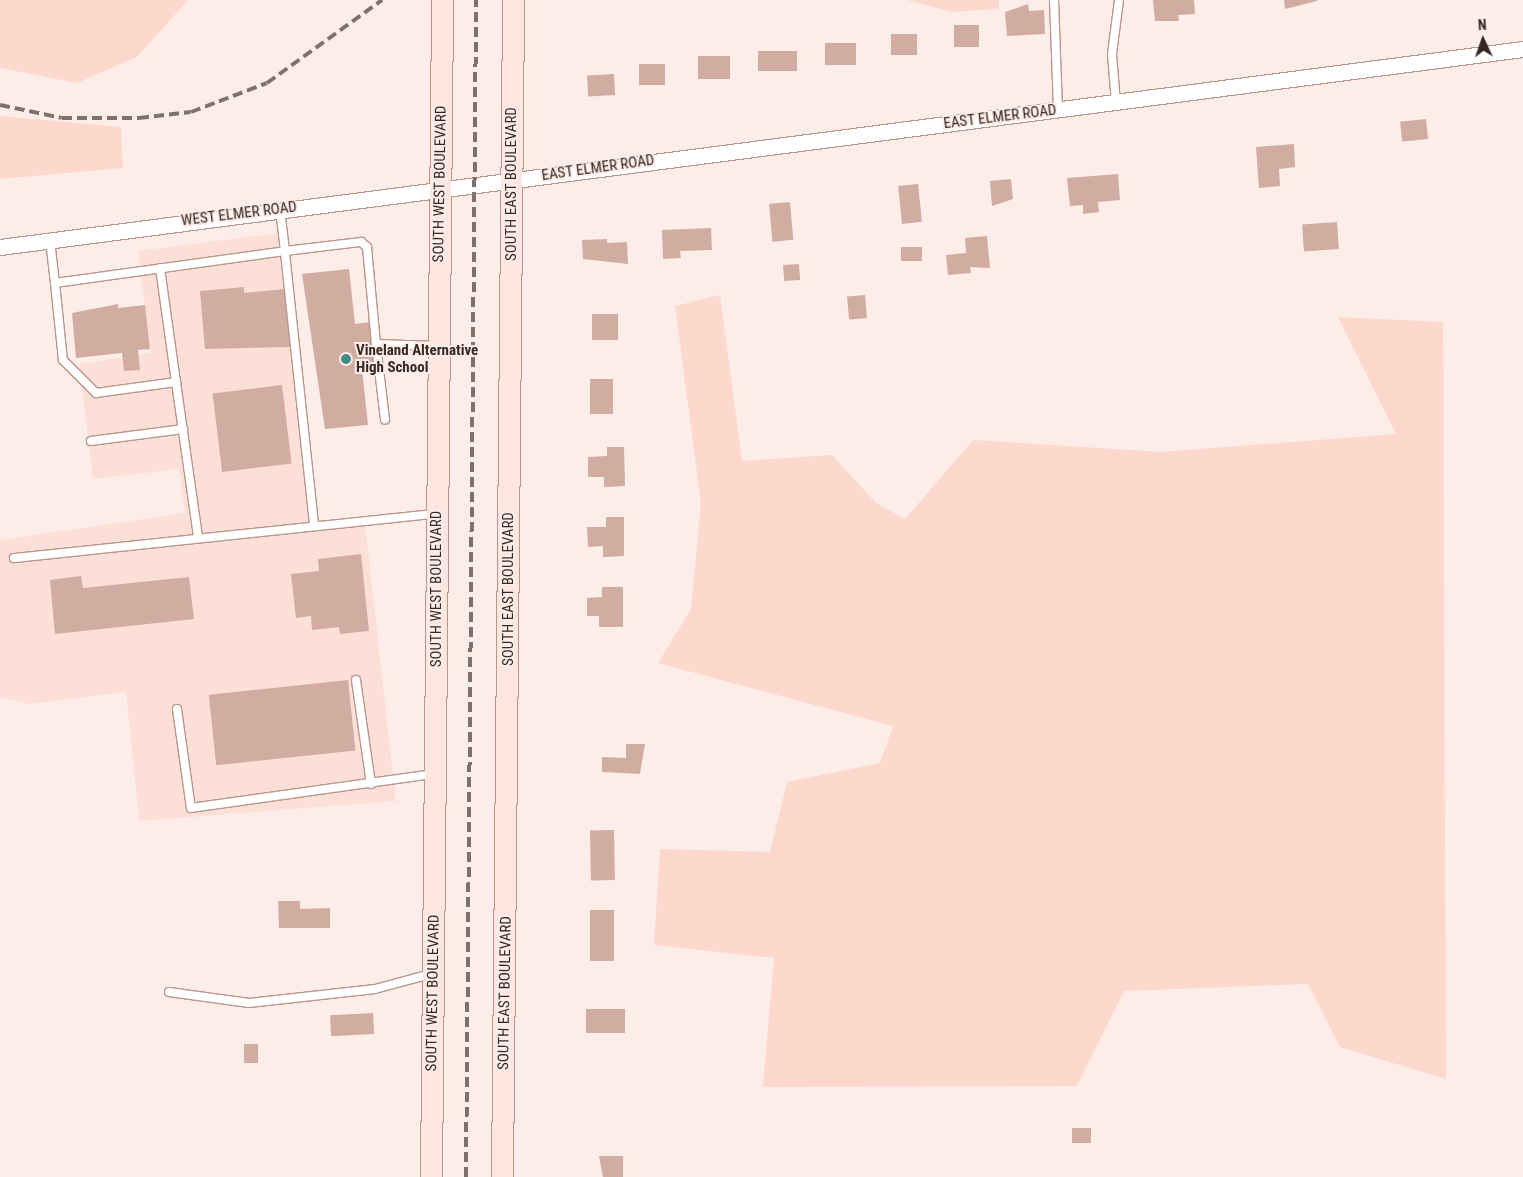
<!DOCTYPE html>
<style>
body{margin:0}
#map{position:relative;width:1523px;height:1177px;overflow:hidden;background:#fdede9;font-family:"Roboto Condensed",sans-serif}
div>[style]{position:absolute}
.built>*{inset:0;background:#fcdfd7}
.green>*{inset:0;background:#fdd8cd}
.building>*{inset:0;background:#d1aca1;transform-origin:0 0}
.roads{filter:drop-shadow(1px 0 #b9958a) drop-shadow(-1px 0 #b9958a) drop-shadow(0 1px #b9958a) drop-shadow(0 -1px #b9958a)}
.lane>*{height:8px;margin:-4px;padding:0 4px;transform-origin:4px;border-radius:4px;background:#fff}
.street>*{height:15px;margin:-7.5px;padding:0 7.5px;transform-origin:7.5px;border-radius:7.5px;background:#fff}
.secondary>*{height:21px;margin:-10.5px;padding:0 10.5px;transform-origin:10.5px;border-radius:10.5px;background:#fde6df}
.rail>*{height:4px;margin-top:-2px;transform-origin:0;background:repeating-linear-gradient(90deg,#7f706b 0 10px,transparent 0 15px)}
.dots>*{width:14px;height:14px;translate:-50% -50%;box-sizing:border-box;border:2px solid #fdede9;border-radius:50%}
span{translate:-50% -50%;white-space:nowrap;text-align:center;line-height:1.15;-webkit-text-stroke:4px #fdede9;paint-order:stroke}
.street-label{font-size:15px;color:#352722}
.poi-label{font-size:15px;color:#352722;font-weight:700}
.left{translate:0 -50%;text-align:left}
.north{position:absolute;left:1458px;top:15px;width:50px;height:50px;-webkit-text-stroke:4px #fdede9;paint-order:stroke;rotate:357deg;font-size:14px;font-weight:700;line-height:20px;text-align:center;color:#352722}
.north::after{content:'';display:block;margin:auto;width:18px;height:22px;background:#352722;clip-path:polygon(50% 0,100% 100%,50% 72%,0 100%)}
</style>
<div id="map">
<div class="built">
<i style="clip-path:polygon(280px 233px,320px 528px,365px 523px,396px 801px,139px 821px,126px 692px,30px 704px,0 697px,0 540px,185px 513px,179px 469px,93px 479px,79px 364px,151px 353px,138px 251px)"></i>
</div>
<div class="green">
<i style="clip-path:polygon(0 0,188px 0,137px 57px,77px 83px,0 68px)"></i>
<i style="clip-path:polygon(907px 0,999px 0,999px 9px,952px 12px)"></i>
<i style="clip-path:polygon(0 116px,121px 127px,123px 168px,0 179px)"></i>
<i style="clip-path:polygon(720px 295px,742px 461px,832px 455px,876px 503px,905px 519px,973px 440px,1161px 452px,1396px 434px,1338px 317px,1443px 322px,1446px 1079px,1340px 1047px,1308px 984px,1124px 991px,1077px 1086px,763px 1087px,774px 958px,654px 945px,660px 849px,770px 852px,787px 782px,880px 763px,893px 726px,658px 663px,691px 609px,701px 503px,675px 306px)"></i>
</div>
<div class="building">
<i style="clip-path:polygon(1153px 0,1194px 0,1195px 14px,1178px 15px,1179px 21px,1155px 21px)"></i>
<i style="clip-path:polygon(1284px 0,1317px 0,1317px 1px,1285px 9px)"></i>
<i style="clip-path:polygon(1028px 4px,1029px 11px,1044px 10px,1045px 34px,1007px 36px,1005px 12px)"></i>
<i style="left:979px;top:25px;width:22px;height:25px;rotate:90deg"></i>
<i style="left:917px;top:34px;width:21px;height:26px;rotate:90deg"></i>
<i style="left:825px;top:43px;width:31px;height:22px"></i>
<i style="left:797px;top:51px;width:20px;height:39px;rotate:90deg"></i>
<i style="left:698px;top:56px;width:32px;height:23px"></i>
<i style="left:639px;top:64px;width:26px;height:21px"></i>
<i style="left:614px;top:74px;width:21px;height:27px;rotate:87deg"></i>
<i style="left:1426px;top:119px;width:20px;height:26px;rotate:84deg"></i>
<i style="clip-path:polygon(1294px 144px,1295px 167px,1279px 169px,1280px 186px,1259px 188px,1256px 147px)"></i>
<i style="clip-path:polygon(1118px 174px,1120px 200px,1098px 202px,1099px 212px,1083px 214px,1083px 205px,1070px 206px,1067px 178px)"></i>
<i style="clip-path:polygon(1011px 179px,1013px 199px,992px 206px,990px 181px)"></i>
<i style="left:918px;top:184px;width:38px;height:20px;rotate:84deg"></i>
<i style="left:790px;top:202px;width:38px;height:21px;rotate:85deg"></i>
<i style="left:1337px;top:222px;width:27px;height:35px;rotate:86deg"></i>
<i style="clip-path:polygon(711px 228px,712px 250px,680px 251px,681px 258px,663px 259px,662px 230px)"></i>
<i style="clip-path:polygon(987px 236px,990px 268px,970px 267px,971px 273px,948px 275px,946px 255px,966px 253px,965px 238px)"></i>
<i style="clip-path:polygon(607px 239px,607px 243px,627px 242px,628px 264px,583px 259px,582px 240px)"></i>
<i style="left:901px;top:247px;width:21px;height:14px"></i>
<i style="left:799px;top:264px;width:16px;height:16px;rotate:86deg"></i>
<i style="clip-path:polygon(349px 269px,355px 324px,370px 322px,375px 368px,362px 369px,368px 425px,325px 429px,302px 274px)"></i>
<i style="clip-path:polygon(244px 287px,244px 293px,285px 289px,290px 347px,205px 349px,200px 291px)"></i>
<i style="left:865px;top:295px;width:23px;height:18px;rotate:85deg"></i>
<i style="clip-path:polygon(118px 304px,118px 308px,145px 305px,150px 349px,138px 350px,140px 370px,124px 371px,122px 353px,76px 358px,72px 313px)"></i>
<i style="left:592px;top:314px;width:26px;height:26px"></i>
<i style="left:590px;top:379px;width:23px;height:35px"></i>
<i style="left:282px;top:385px;width:79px;height:70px;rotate:83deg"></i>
<i style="clip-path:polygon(607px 447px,624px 447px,625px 486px,604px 487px,604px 477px,588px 477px,588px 457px,607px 456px)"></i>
<i style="clip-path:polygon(606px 517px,624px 517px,624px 556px,603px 557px,603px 546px,588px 547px,587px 527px,606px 527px)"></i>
<i style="clip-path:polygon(361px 554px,369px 631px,340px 634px,339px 627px,312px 630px,311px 616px,296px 618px,291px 574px,319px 571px,318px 559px)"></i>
<i style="clip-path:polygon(81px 576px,83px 588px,189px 577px,194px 619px,55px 634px,50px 580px)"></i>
<i style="clip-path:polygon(602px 587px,623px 587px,623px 627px,599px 627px,599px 616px,587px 616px,587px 598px,602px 597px)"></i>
<i style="left:348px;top:680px;width:71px;height:140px;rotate:84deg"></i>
<i style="clip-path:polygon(626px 744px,645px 744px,640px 774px,602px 772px,602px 757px,626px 758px)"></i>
<i style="left:614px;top:830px;width:50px;height:24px;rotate:89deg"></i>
<i style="clip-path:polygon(278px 901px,300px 901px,300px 909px,330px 908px,330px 928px,279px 928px)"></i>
<i style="left:590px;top:910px;width:24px;height:51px"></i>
<i style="left:625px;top:1009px;width:24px;height:39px;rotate:90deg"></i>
<i style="left:373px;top:1013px;width:21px;height:43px;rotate:87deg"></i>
<i style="left:258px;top:1044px;width:19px;height:14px;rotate:90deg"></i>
<i style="left:1072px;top:1128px;width:19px;height:15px"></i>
<i style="clip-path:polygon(599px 1156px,623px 1156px,623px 1177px,603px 1177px)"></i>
</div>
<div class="roads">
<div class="lane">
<i style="left:1054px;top:0;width:110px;rotate:87.9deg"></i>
<i style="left:1116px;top:103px;width:49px;rotate:-94.7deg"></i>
<i style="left:1112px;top:54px;width:54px;rotate:-82.6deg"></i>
<i style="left:50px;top:240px;width:43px;rotate:83.4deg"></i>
<i style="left:55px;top:283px;width:232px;rotate:-7.9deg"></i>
<i style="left:285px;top:251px;width:42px;rotate:-96.8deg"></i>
<i style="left:55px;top:283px;width:77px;rotate:84.1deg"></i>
<i style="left:63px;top:360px;width:47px;rotate:45deg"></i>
<i style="left:96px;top:393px;width:81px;rotate:-7.8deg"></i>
<i style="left:176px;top:382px;width:115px;rotate:-98deg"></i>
<i style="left:376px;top:344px;width:76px;rotate:83.2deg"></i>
<i style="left:176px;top:382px;width:156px;rotate:81.9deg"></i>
<i style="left:91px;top:441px;width:93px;rotate:-7.4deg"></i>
<i style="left:314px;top:524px;width:275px;rotate:-96.1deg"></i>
<i style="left:285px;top:251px;width:77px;rotate:-6.8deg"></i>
<i style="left:361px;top:242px;width:8px;rotate:40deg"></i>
<i style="left:367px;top:247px;width:97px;rotate:84.7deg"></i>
<i style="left:376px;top:344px;width:61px;rotate:1.9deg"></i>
<i style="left:14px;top:558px;width:423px;rotate:-6deg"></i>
<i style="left:356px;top:680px;width:105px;rotate:81.8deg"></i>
<i style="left:177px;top:709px;width:100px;rotate:82deg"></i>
<i style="left:191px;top:808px;width:243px;rotate:-8deg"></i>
<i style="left:169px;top:992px;width:81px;rotate:7.8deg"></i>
<i style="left:249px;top:1003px;width:127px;rotate:-6.3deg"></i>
<i style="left:375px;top:989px;width:58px;rotate:-15deg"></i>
</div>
<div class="street">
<i style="left:0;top:247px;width:1536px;rotate:-7.41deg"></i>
</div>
<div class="secondary">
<i style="left:431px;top:1177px;width:1177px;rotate:-89.46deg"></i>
<i style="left:502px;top:1177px;width:1177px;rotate:-89.46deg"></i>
</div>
</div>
<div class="rail">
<i style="left:0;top:105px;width:63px;rotate:11.8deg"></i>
<i style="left:62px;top:118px;width:77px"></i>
<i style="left:139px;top:118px;width:52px;rotate:-6.6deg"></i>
<i style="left:191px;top:112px;width:81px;rotate:-20.9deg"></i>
<i style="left:267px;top:83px;width:142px;rotate:-35.8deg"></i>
<i style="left:466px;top:1177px;width:1177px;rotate:-89.51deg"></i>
</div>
<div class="dots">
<i style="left:346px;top:359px;background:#458c85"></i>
</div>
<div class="street-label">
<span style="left:1000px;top:117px;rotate:-7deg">EAST ELMER ROAD</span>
<span style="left:598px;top:168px;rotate:-8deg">EAST ELMER ROAD</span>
<span style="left:440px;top:184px;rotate:-89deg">SOUTH WEST BOULEVARD</span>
<span style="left:512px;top:184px;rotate:-90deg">SOUTH EAST BOULEVARD</span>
<span style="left:239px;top:214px;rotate:-7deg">WEST ELMER ROAD</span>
<span style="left:437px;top:589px;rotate:-90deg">SOUTH WEST BOULEVARD</span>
<span style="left:509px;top:589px;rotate:-90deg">SOUTH EAST BOULEVARD</span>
<span style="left:433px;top:993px;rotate:-89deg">SOUTH WEST BOULEVARD</span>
<span style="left:505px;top:993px;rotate:-89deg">SOUTH EAST BOULEVARD</span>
</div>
<div class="poi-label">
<span class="left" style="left:356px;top:359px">Vineland Alternative<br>High School</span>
</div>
<div class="north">N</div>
</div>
